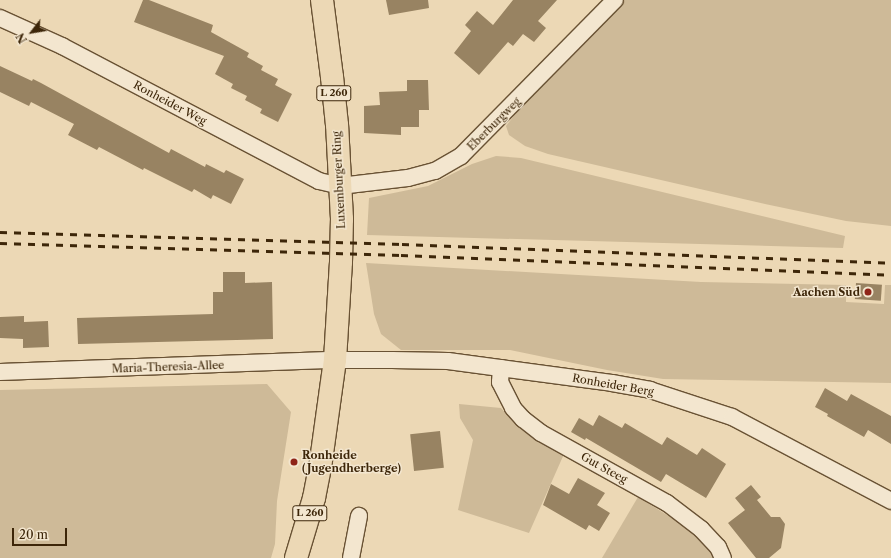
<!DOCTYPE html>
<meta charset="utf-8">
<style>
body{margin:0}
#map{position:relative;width:891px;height:558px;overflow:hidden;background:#ecd8b5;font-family:"Libre Caslon Text",serif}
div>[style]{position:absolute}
.green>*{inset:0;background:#ceba98}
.building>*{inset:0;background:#988362;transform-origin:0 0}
.roads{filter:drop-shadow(1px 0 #695234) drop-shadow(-1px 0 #695234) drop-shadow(0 1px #695234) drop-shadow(0 -1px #695234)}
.street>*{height:16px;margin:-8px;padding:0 8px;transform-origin:8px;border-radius:8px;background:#f3e6cf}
.primary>*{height:22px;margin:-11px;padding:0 11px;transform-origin:11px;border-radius:11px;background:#ecd8b5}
.rail>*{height:3px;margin-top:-1.5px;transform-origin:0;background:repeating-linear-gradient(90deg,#3d2609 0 7px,transparent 0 14px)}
.dots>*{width:11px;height:11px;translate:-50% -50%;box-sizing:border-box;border:2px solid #f3e6cf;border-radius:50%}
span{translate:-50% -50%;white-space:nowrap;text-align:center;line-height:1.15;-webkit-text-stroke:3px #f3e6cf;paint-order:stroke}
.shield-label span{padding:1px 3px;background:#f3e6cf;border:1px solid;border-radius:3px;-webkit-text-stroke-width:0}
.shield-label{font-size:10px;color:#3d2609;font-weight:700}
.street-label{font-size:11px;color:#3d2609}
.poi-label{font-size:11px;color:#3d2609;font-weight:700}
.right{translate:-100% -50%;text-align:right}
.left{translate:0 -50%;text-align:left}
.north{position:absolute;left:12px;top:12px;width:40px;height:40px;-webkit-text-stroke:3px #f3e6cf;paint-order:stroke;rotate:239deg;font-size:11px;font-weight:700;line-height:16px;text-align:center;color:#3d2609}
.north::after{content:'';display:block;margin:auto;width:14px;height:18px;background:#3d2609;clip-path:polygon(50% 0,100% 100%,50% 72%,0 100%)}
.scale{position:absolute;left:12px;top:528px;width:55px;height:18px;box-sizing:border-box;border:2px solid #3d2609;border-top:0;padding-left:5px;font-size:12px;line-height:14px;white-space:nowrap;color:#3d2609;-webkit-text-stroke:3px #f3e6cf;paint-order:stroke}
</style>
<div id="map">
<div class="green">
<i style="clip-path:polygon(623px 0,891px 0,891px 226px,846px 221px,765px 204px,548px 154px,525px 146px,509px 135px,506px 126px,523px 104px)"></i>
<i style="clip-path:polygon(496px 156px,521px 158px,845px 236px,843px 248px,367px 235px,369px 198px,428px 186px,472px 164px)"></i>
<i style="clip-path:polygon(366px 263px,701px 282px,846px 285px,846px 302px,884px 304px,885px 285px,891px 285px,891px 383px,663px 379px,607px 370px,510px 350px,401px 350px,381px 334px,374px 314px)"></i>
<i style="clip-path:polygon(267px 384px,291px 412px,277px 501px,275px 544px,271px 558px,0 558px,0 390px)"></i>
<i style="clip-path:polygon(459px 404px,501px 408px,516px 425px,564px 454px,529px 533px,458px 510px,473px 440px,460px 418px)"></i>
<i style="clip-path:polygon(638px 497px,691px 530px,715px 558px,602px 558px)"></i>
</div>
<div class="building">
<i style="clip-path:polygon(143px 0,149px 0,213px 25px,211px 32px,249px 53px,247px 57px,263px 66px,261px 70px,278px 79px,275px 85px,292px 94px,278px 122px,260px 113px,262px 109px,245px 100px,247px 96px,231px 88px,233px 84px,215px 74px,224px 56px,134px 22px)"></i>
<i style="clip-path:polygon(386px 0,428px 0,429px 8px,389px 15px)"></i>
<i style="clip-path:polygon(513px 0,557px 0,538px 21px,546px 28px,534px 42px,523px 34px,513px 46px,508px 42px,479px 75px,454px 53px,471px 31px,465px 25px,477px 11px,493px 25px)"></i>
<i style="clip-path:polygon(0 66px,32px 81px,33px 79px,41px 83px,169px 153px,171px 149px,205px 167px,206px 164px,224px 173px,226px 170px,244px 179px,231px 204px,213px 195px,211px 199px,194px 189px,192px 192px,144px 168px,143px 170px,99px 147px,97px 150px,68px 135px,74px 124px,31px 102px,29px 106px,0 92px)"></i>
<i style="clip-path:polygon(407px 80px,428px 80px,429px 110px,419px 110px,419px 127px,401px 127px,401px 135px,364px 133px,364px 106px,380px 105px,379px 92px,407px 91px)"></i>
<i style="clip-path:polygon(223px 272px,245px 272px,245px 283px,272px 282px,273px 339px,78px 344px,77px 318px,213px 314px,213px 292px,223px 292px)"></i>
<i style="left:856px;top:283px;width:26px;height:16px;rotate:4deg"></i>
<i style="clip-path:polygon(24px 316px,24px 322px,48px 321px,49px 347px,23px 348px,23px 339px,0 338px,0 317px)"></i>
<i style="clip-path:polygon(825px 388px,847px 401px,851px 394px,891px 416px,891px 444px,868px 430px,864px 437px,827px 416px,828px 414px,815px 407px)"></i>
<i style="clip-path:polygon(599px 415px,622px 428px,625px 423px,662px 445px,667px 437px,697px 455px,702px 448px,726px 464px,706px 498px,666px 474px,661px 482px,586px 438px,585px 440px,571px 432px,579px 418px,593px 426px)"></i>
<i style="left:440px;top:431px;width:37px;height:30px;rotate:84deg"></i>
<i style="clip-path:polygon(578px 478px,605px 493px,597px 505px,610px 513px,599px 531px,589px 525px,586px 530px,543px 505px,551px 484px,569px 494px)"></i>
<i style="clip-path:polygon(751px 485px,761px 497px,757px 500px,771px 517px,780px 517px,785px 524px,781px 548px,769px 558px,756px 558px,728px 523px,745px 510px,735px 498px)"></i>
</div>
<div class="roads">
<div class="street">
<i style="left:0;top:18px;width:68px;rotate:24.3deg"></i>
<i style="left:62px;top:46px;width:290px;rotate:27.7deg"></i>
<i style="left:319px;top:181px;width:22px;rotate:13deg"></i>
<i style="left:340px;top:186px;width:68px;rotate:-6.7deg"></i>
<i style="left:408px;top:178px;width:28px;rotate:-15deg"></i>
<i style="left:435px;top:171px;width:30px;rotate:-30deg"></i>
<i style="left:461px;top:156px;width:219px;rotate:-45.4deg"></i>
<i style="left:501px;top:368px;width:14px;rotate:94deg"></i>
<i style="left:500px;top:382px;width:29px;rotate:63deg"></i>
<i style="left:513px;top:408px;width:15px;rotate:48deg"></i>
<i style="left:523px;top:419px;width:23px;rotate:38deg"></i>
<i style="left:541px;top:433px;width:144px;rotate:29.1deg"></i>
<i style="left:667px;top:503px;width:43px;rotate:37.4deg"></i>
<i style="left:701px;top:529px;width:25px;rotate:47deg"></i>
<i style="left:718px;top:547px;width:12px;rotate:66deg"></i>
<i style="left:0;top:372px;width:335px;rotate:-2.1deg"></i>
<i style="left:335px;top:360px;width:57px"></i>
<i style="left:392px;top:360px;width:56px;rotate:1deg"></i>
<i style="left:448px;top:361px;width:165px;rotate:7.6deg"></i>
<i style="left:612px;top:383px;width:39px;rotate:10deg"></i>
<i style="left:650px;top:390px;width:86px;rotate:18.2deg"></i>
<i style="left:732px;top:417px;width:180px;rotate:27.8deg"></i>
<i style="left:351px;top:558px;width:43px;rotate:-79.2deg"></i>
</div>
<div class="primary">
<i style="left:296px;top:558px;width:63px;rotate:-73.3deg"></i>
<i style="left:314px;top:498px;width:31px;rotate:-79deg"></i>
<i style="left:320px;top:468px;width:109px;rotate:-82.1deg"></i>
<i style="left:335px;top:360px;width:98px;rotate:-86.5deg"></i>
<i style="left:341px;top:262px;width:43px;rotate:-88.7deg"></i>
<i style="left:342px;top:219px;width:94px;rotate:-93deg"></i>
<i style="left:337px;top:125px;width:48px;rotate:-95.9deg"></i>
<i style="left:332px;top:77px;width:78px;rotate:-97.4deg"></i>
</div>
</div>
<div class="rail">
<i style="left:0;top:232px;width:402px;rotate:1.7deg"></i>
<i style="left:402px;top:244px;width:489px;rotate:2.2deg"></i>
<i style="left:0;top:243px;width:401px;rotate:1.7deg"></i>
<i style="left:401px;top:255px;width:490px;rotate:2.3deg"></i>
</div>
<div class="dots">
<i style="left:868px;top:292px;background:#8f2418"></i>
<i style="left:294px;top:462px;background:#8f2418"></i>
</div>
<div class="shield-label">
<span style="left:334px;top:93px">L 260</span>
<span style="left:310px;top:513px">L 260</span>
</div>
<div class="street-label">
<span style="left:170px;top:103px;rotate:28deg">Ronheider Weg</span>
<span style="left:494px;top:124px;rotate:-45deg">Eberburgweg</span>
<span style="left:339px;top:180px;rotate:-93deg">Luxemburger Ring</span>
<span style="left:168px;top:367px;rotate:-2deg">Maria-Theresia-Allee</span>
<span style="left:613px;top:385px;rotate:10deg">Ronheider Berg</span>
<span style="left:604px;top:468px;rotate:29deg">Gut Steeg</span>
</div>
<div class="poi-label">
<span class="right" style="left:860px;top:292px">Aachen Süd</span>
<span class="left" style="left:302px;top:462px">Ronheide<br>(Jugendherberge)</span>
</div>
<div class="north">N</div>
<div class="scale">20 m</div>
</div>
